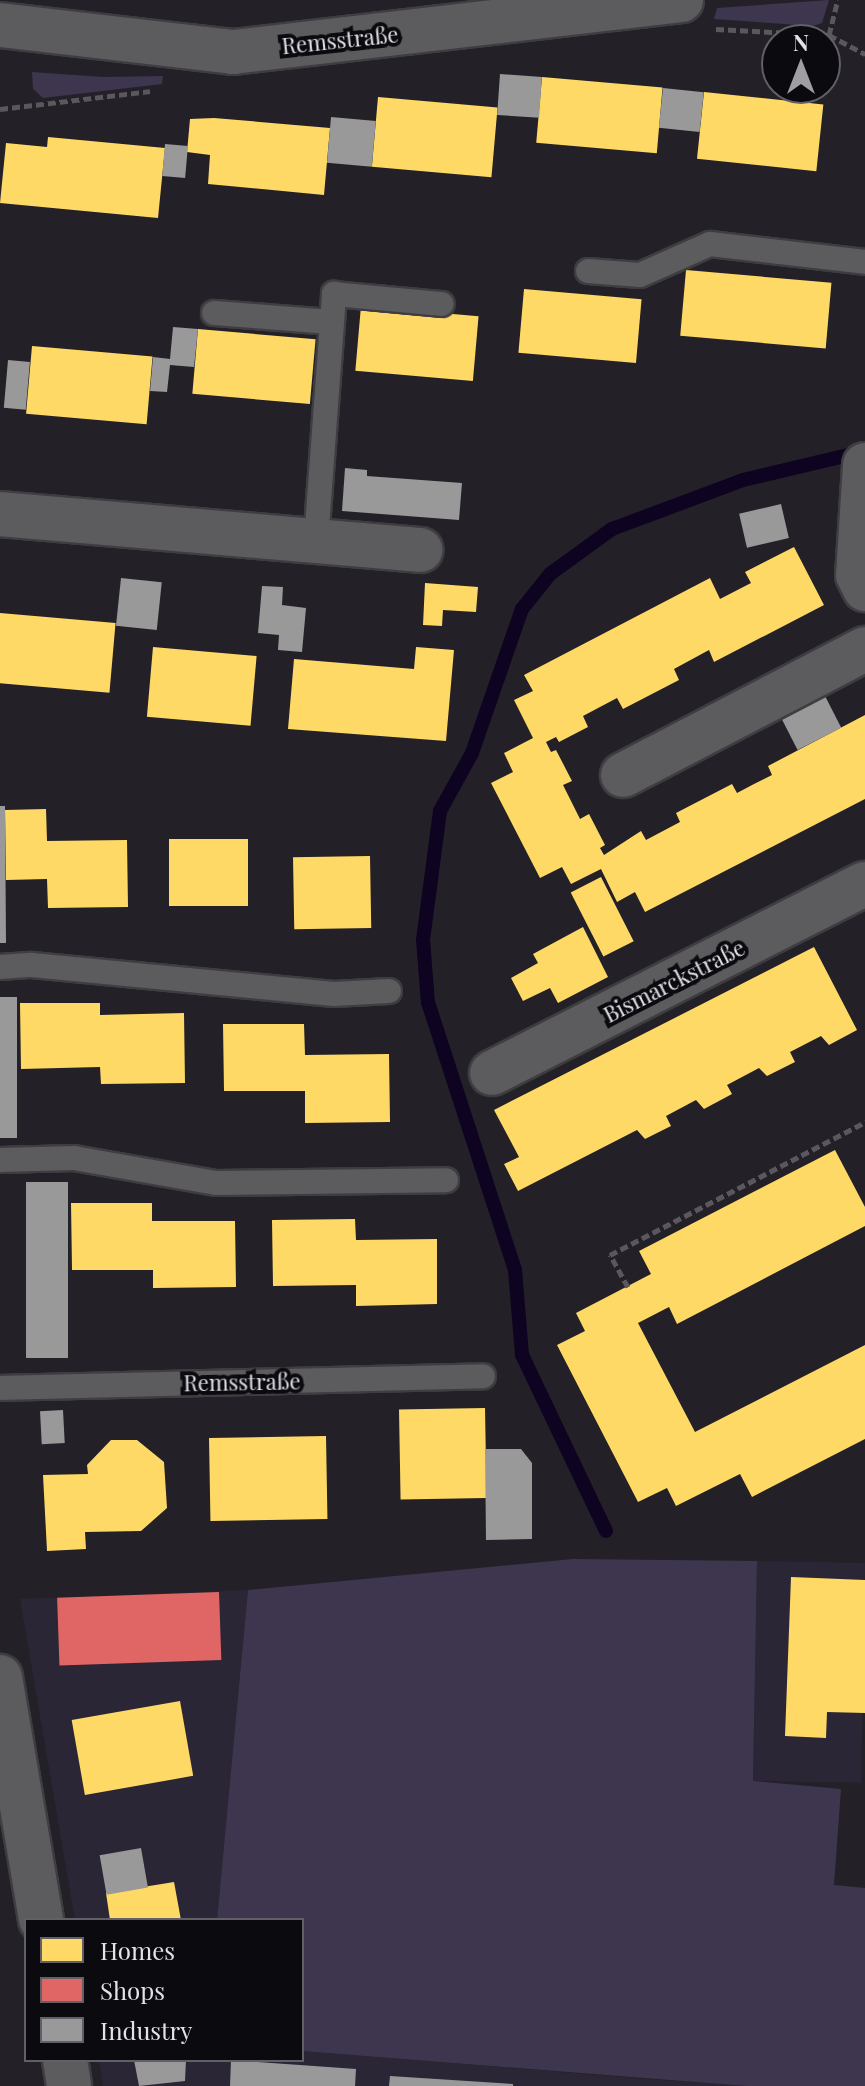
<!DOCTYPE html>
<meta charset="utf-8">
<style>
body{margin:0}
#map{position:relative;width:865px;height:2086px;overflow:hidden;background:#232127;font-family:"Playfair Display",serif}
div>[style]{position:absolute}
.built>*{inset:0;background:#2b2635;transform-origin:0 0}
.green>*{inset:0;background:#3e364e}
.homes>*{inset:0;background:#ffd966;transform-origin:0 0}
.shops>*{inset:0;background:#e06666;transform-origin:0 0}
.industry>*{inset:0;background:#999;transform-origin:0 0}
.stream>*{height:14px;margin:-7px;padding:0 7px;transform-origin:7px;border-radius:7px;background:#0e0321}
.path>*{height:5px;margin-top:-2.5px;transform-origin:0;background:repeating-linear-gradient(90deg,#5a585d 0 8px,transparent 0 12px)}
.roads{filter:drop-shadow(2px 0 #3e3d41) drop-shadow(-2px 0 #3e3d41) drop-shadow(0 2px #3e3d41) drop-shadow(0 -2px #3e3d41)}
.service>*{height:24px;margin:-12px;padding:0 12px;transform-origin:12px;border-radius:12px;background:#5c5b5d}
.minor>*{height:44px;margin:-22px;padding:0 22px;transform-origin:22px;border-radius:22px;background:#5c5b5d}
span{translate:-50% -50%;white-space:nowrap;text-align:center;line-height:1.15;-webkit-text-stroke:8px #0b0a0e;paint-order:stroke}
.street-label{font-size:22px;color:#e3e1e9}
.legend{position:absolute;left:24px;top:1918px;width:280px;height:144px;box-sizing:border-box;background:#0b0a0e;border:2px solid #616066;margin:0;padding:10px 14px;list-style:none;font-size:24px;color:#e3e1e9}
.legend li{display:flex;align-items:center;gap:16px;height:40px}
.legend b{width:40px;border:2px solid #616066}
.north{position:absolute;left:761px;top:24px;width:80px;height:80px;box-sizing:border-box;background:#0b0a0e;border:2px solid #616066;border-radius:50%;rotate:0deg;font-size:22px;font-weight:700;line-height:32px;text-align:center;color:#e3e1e9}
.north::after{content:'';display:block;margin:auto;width:28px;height:36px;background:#a09ea5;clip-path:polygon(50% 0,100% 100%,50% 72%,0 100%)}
</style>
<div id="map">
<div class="built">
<i style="left:757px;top:1561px;width:108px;height:220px;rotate:1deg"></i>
<i style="clip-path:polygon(248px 1590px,217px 1920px,75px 1920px,20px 1599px)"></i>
<i style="clip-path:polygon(302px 2051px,660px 2080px,746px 2086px,103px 2086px,99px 2060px,302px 2060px)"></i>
</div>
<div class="green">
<i style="clip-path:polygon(829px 0,822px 23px,813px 26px,714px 19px,717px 8px)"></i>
<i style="clip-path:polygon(32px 72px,103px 77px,163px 76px,162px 84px,43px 98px,33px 89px)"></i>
<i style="clip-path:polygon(573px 1559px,757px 1561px,753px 1781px,841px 1789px,834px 1885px,865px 1888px,865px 2086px,746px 2086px,302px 2051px,302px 1920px,217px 1920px,248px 1590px)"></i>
</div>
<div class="homes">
<i style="left:542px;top:77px;width:121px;height:66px;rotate:5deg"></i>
<i style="left:704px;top:92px;width:120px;height:67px;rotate:6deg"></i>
<i style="left:378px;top:97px;width:120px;height:70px;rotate:5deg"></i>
<i style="clip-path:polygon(214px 118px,330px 128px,324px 195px,208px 184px,210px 155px,187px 152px,190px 119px)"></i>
<i style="clip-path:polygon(48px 137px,165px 148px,158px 218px,0 203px,6px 143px,47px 147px)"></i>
<i style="left:686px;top:270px;width:146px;height:66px;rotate:5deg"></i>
<i style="left:524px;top:289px;width:118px;height:64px;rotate:5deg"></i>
<i style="left:361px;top:306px;width:118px;height:65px;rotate:5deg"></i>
<i style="left:198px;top:329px;width:118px;height:65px;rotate:5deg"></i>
<i style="left:32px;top:346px;width:121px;height:68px;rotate:5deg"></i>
<i style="clip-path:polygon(794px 547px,824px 605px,714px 662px,709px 650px,674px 669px,679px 680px,623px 709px,617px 698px,583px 716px,588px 727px,559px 742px,556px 737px,546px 742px,551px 752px,556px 750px,572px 781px,563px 785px,580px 819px,589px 814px,605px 845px,600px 848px,604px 855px,641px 831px,646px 840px,680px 822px,676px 813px,732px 784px,737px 793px,754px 784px,772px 775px,768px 766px,865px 715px,865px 799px,645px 912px,635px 892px,617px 902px,601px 869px,571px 884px,562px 867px,540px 878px,491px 783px,513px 772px,504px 753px,533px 738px,514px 700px,533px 691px,524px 675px,710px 578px,720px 599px,751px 583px,745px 572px)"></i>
<i style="clip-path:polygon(425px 583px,478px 587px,476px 612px,443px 610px,442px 626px,423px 625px)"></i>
<i style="left:0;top:613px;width:116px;height:70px;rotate:5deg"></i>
<i style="left:153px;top:647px;width:104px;height:70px;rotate:5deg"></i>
<i style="clip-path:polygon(416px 647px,454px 650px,446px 741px,288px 729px,294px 659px,414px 669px)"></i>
<i style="clip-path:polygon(46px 809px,47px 841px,127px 840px,128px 907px,48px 908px,47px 879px,6px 880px,5px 810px)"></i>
<i style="left:169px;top:839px;width:79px;height:67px"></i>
<i style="left:370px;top:856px;width:72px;height:77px;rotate:89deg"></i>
<i style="left:601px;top:877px;width:72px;height:34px;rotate:63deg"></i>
<i style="clip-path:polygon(583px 927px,608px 977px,558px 1003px,550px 988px,523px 1001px,511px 978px,538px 963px,533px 954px)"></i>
<i style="clip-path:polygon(814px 947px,857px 1030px,829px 1045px,821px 1036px,790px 1052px,795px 1062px,767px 1076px,759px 1068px,727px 1085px,732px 1094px,704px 1109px,696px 1100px,666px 1116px,671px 1126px,645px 1139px,637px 1130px,518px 1191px,504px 1164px,519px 1157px,494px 1110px)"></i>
<i style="clip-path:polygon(20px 1003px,100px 1003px,100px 1015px,184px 1013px,185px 1083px,101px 1084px,100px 1067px,21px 1069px)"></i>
<i style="clip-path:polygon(223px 1024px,304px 1024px,305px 1055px,389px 1054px,390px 1122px,305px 1123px,305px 1091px,224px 1091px)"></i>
<i style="clip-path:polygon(835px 1150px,865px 1207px,865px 1226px,677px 1324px,669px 1307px,638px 1323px,695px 1432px,865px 1345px,865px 1439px,752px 1497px,740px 1474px,676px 1506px,667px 1488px,638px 1502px,557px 1345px,585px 1331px,576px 1313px,651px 1274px,639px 1251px)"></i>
<i style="clip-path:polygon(71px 1203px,152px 1203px,152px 1221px,235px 1221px,236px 1287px,153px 1288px,153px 1270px,72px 1270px)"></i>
<i style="clip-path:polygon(355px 1219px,356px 1240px,437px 1239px,437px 1304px,356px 1306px,356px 1285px,273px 1286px,272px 1220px)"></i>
<i style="left:485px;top:1408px;width:90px;height:86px;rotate:89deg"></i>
<i style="left:326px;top:1436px;width:83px;height:117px;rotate:89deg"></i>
<i style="clip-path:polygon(111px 1440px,137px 1440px,164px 1462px,167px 1508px,141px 1531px,85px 1532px,86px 1549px,47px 1551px,43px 1475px,88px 1474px,87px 1465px)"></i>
<i style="clip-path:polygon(791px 1577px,865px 1580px,865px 1713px,827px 1712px,826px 1738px,785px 1736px)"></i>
<i style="left:180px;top:1701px;width:76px;height:110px;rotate:80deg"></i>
<i style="clip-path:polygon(174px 1882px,181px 1920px,110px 1920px,106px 1893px)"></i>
</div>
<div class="shops">
<i style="left:219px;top:1592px;width:68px;height:162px;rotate:88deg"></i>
</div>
<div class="industry">
<i style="left:500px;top:74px;width:42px;height:41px;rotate:4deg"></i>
<i style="left:663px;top:88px;width:41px;height:40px;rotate:6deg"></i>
<i style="left:331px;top:117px;width:45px;height:46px;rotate:5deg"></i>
<i style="left:165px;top:144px;width:23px;height:32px;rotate:5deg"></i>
<i style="clip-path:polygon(173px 327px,198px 329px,194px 367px,170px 365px,167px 392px,150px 391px,153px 357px,170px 359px)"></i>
<i style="left:8px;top:360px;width:22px;height:48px;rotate:5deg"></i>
<i style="clip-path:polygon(345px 468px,367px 470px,367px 476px,462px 483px,459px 520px,342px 511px)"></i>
<i style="left:781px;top:504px;width:35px;height:43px;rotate:77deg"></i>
<i style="left:121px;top:578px;width:41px;height:48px;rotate:6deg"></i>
<i style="clip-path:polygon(262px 586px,283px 587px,282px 605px,306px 608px,302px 652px,278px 650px,279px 635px,258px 633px)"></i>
<i style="left:824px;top:694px;width:38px;height:49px;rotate:63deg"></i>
<i style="clip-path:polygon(0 806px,5px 806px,6px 943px,0 943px)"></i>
<i style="left:0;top:997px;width:17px;height:141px"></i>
<i style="left:26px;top:1182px;width:42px;height:176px"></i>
<i style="left:63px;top:1410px;width:33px;height:23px;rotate:87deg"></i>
<i style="clip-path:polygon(485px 1449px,521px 1449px,532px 1463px,532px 1539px,486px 1540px)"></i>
<i style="left:141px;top:1848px;width:40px;height:42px;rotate:80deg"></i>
<i style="clip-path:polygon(134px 2060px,186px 2060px,185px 2081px,139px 2086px)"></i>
<i style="clip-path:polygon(231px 2060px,356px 2069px,355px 2086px,230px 2086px)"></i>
<i style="clip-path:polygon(390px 2076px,513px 2084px,513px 2086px,389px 2086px)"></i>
</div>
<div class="stream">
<i style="left:606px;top:1531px;width:195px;rotate:-115.5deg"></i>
<i style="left:522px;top:1355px;width:85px;rotate:-94.7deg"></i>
<i style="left:515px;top:1270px;width:281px;rotate:-108deg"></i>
<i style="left:428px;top:1003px;width:63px;rotate:-94.5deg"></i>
<i style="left:423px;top:940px;width:130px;rotate:-82.5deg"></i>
<i style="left:440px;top:811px;width:66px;rotate:-61.1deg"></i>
<i style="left:472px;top:753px;width:152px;rotate:-70.9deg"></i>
<i style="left:522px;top:609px;width:45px;rotate:-51.3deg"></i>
<i style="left:550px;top:574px;width:77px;rotate:-36deg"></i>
<i style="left:612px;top:529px;width:140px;rotate:-20.5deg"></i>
<i style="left:743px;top:480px;width:121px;rotate:-13.3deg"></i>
</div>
<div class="path">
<i style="left:716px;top:29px;width:113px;rotate:3deg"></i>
<i style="left:829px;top:35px;width:41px;rotate:27.8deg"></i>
<i style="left:829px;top:35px;width:36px;rotate:-76deg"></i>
<i style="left:0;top:109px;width:151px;rotate:-6.8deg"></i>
<i style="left:628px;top:1287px;width:37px;rotate:-119deg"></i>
<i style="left:610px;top:1255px;width:288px;rotate:-27.5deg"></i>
</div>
<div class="roads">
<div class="service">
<i style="left:588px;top:271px;width:52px;rotate:4.4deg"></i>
<i style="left:640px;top:275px;width:77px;rotate:-23.9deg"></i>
<i style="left:710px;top:244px;width:156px;rotate:6.6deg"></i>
<i style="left:214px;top:313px;width:118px;rotate:4.4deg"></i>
<i style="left:316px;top:541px;width:248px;rotate:-85.8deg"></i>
<i style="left:334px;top:294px;width:108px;rotate:5.3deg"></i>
<i style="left:0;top:967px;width:32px;rotate:-4deg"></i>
<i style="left:32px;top:965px;width:303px;rotate:5.5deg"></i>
<i style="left:334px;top:994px;width:55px;rotate:-3.1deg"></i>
<i style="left:0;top:1160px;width:74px;rotate:-1.5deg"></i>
<i style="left:74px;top:1158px;width:144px;rotate:10deg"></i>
<i style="left:216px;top:1183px;width:230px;rotate:-0.7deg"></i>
<i style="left:0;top:1388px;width:483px;rotate:-1.4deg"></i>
</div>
<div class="minor">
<i style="left:0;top:25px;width:235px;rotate:6.6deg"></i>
<i style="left:233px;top:52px;width:451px;rotate:-6.6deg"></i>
<i style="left:865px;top:465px;width:110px;rotate:93.6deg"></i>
<i style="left:858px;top:575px;width:16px;rotate:63deg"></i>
<i style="left:0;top:514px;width:422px;rotate:4.9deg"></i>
<i style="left:623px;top:775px;width:273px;rotate:-27.5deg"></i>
<i style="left:492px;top:1073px;width:418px;rotate:-26.9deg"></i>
<i style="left:0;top:1677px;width:246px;rotate:80.4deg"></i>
<i style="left:65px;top:2060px;width:26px;rotate:81deg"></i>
</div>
</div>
<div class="street-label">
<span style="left:340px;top:40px;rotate:-6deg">Remsstraße</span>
<span style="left:674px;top:981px;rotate:-27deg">Bismarckstraße</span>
<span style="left:242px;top:1382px;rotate:-1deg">Remsstraße</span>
</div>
<ul class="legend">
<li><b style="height:22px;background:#ffd966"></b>Homes</li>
<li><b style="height:22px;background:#e06666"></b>Shops</li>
<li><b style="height:22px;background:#999"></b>Industry</li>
</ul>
<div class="north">N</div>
</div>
